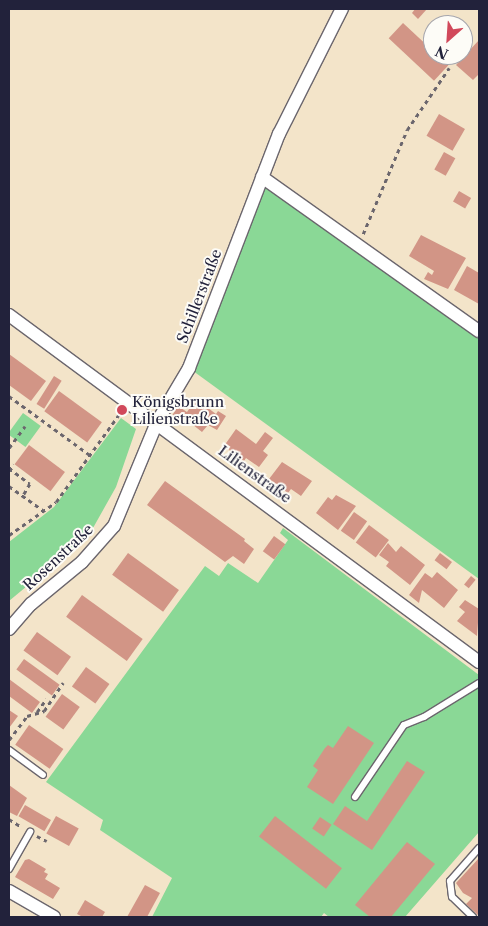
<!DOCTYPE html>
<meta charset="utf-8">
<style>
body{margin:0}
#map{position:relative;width:488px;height:926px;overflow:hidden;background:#f3e4c9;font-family:"Libre Caslon Text",serif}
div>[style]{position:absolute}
.green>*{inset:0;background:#8ad896;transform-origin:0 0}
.building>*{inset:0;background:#d29586;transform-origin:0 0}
.path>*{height:2.5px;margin-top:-1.25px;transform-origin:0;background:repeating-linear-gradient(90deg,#6b666d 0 4px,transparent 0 8px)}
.roads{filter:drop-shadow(1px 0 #6b666d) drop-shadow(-1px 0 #6b666d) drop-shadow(0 1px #6b666d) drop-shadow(0 -1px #6b666d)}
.lane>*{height:6px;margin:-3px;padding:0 3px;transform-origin:3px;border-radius:3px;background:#fff}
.street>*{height:12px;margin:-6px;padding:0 6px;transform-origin:6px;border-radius:6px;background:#fff}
.dots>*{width:14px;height:14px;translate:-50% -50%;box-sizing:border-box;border:2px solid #fdfcf7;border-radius:50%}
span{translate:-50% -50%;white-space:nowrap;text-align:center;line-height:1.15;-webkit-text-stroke:4px #fdfcf7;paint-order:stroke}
.street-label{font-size:15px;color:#22223b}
.poi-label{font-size:15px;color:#22223b}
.left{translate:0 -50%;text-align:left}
.frame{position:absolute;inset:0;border:10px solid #22223b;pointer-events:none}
.north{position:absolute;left:423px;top:15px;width:50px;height:50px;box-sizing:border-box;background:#fdfcf7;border:1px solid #a5a5ac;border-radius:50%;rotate:206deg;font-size:14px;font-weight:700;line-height:20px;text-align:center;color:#22223b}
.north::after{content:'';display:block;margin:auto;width:18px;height:22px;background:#d1495b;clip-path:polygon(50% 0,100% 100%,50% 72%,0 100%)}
</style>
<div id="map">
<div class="green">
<i style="clip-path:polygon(266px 181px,479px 336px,479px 579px,189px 368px)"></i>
<i style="left:23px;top:413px;width:22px;height:26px;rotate:36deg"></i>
<i style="clip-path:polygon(121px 418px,136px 429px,116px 487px,93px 528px,85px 538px,9px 601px,9px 542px,54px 507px)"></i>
<i style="clip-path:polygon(283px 528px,479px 675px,479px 832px,405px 917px,329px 917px,324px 913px,321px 917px,152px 917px,172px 878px,100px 830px,103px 820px,46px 782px,205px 566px,219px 576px,228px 563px,258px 583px,288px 540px,280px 533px)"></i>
</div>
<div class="building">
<i style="clip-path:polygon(415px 9px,427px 9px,418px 19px,412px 13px)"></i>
<i style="left:403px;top:23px;width:62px;height:21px;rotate:43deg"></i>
<i style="clip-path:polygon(479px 40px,479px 74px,473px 80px,456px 65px)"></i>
<i style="left:439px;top:114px;width:30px;height:25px;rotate:30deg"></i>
<i style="left:444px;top:152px;width:13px;height:20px;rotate:29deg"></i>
<i style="left:459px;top:191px;width:14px;height:12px;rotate:30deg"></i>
<i style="clip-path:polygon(421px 235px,466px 258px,448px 289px,424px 279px,428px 272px,432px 275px,434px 271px,409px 256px)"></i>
<i style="clip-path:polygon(467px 266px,479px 273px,479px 304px,454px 290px)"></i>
<i style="clip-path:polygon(9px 354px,46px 381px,31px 401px,9px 385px)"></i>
<i style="left:54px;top:376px;width:9px;height:33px;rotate:32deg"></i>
<i style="left:59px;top:391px;width:53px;height:25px;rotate:36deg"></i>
<i style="clip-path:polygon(196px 399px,216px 414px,218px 411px,226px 416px,217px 430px,208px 425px,202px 432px,183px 417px,175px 422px,170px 419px,178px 406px,187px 412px)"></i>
<i style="clip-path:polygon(236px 429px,256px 444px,265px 432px,273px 438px,263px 451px,268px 455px,259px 467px,246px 458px,244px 461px,224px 446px)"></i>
<i style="left:29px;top:445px;width:45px;height:24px;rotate:37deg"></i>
<i style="clip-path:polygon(282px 462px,312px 481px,301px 496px,291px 489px,288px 493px,269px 479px)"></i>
<i style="clip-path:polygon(165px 481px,245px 539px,244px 541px,254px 549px,244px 564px,233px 556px,225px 562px,147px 505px)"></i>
<i style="clip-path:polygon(336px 495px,356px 506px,338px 530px,316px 513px,328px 497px,332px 500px)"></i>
<i style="left:354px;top:512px;width:16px;height:23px;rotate:35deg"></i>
<i style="left:369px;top:525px;width:25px;height:22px;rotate:37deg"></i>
<i style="left:274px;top:536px;width:14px;height:19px;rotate:36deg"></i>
<i style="clip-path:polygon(388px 543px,396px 552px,401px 546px,425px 565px,410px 585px,386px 566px,389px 562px,379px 555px)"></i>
<i style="left:128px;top:553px;width:63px;height:27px;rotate:36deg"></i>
<i style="left:440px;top:553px;width:15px;height:9px;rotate:37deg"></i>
<i style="clip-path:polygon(437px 572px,458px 590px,444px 608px,422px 590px,419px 603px,409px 595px,425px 573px,432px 578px)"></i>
<i style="left:471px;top:576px;width:6px;height:11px;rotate:39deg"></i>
<i style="left:82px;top:595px;width:75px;height:27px;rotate:36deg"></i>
<i style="clip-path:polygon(465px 600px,479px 609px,477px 636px,457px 621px,465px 612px,459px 607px)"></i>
<i style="left:37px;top:632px;width:42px;height:23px;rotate:36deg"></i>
<i style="left:24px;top:659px;width:44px;height:13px;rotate:36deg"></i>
<i style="left:86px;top:667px;width:29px;height:24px;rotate:36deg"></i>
<i style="clip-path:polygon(9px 679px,40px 702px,32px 713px,9px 696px)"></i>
<i style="left:62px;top:694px;width:22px;height:28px;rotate:36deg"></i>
<i style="clip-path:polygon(9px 710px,18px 716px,9px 728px)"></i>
<i style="left:29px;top:725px;width:42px;height:24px;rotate:35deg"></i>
<i style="clip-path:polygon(348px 726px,374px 743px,333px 804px,307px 787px,318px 770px,313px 766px,325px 748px,328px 745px,333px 748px)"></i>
<i style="clip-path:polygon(407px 761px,425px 772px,372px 850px,333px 824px,345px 806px,367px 821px)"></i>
<i style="clip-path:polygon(9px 785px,27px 798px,17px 816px,9px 812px)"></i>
<i style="left:25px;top:805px;width:30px;height:13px;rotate:30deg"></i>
<i style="left:56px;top:816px;width:26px;height:20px;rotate:29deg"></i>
<i style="left:275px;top:816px;width:85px;height:26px;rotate:38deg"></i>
<i style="left:320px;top:817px;width:14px;height:14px;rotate:34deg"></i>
<i style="clip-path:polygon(407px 842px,435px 864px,391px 917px,370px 917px,355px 905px)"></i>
<i style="clip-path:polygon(479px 858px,479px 916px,466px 904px,472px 898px,463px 893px,456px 883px)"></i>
<i style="clip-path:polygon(29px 859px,46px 869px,44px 872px,48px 874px,45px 879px,60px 888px,53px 899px,15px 877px,25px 860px)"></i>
<i style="clip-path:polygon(145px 885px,160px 893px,147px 917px,127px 917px)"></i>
<i style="clip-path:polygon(85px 900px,105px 912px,102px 917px,83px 917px,77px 914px)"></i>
</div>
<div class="path">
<i style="left:363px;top:234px;width:113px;rotate:-67.1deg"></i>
<i style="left:407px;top:130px;width:75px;rotate:-55.9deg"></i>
<i style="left:9px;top:396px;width:100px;rotate:36.1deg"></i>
<i style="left:9px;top:448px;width:27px;rotate:-54deg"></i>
<i style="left:9px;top:468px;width:26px;rotate:37deg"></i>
<i style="left:30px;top:484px;width:14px;rotate:120deg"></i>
<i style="left:9px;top:471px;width:8px;rotate:-60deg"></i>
<i style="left:9px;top:486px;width:43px;rotate:35.5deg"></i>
<i style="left:9px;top:535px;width:57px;rotate:-35.1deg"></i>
<i style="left:56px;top:502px;width:110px;rotate:-54.3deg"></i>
<i style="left:37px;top:712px;width:16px;rotate:-55deg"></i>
<i style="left:9px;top:740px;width:30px;rotate:-53deg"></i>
<i style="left:27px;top:716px;width:18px;rotate:-16deg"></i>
<i style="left:44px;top:711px;width:34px;rotate:-56deg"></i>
<i style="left:9px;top:819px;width:15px;rotate:32deg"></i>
<i style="left:37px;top:836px;width:11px;rotate:27deg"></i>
</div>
<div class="roads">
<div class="lane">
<i style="left:9px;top:750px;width:42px;rotate:36.3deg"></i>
<i style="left:355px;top:797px;width:87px;rotate:-55.8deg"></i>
<i style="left:404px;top:725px;width:22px;rotate:-22deg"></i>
<i style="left:424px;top:717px;width:65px;rotate:-31.7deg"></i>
<i style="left:9px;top:869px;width:43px;rotate:-60.4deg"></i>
<i style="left:473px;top:917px;width:29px;rotate:-136deg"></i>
<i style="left:452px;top:897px;width:16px;rotate:-97deg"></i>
<i style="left:450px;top:881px;width:44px;rotate:-48.7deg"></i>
</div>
<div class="street">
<i style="left:262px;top:177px;width:266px;rotate:35.4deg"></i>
<i style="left:9px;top:315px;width:584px;rotate:36.44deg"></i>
<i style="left:9px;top:629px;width:33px;rotate:-49deg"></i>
<i style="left:31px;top:604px;width:66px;rotate:-39.5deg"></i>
<i style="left:82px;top:562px;width:48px;rotate:-48.4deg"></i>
<i style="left:114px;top:526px;width:113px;rotate:-67.5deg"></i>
<i style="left:157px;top:422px;width:63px;rotate:-59.3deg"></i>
<i style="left:189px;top:368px;width:251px;rotate:-69deg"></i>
<i style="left:279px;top:134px;width:140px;rotate:-63.3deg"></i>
<i style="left:9px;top:891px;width:52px;rotate:30deg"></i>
</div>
</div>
<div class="dots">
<i style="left:122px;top:410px;background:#d1495b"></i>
</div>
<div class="street-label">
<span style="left:199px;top:296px;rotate:-69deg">Schillerstraße</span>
<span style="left:255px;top:474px;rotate:36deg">Lilienstraße</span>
<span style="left:58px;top:557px;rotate:-43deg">Rosenstraße</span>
</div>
<div class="poi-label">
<span class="left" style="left:132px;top:410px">Königsbrunn<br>Lilienstraße</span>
</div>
<div class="frame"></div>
<div class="north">N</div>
</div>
